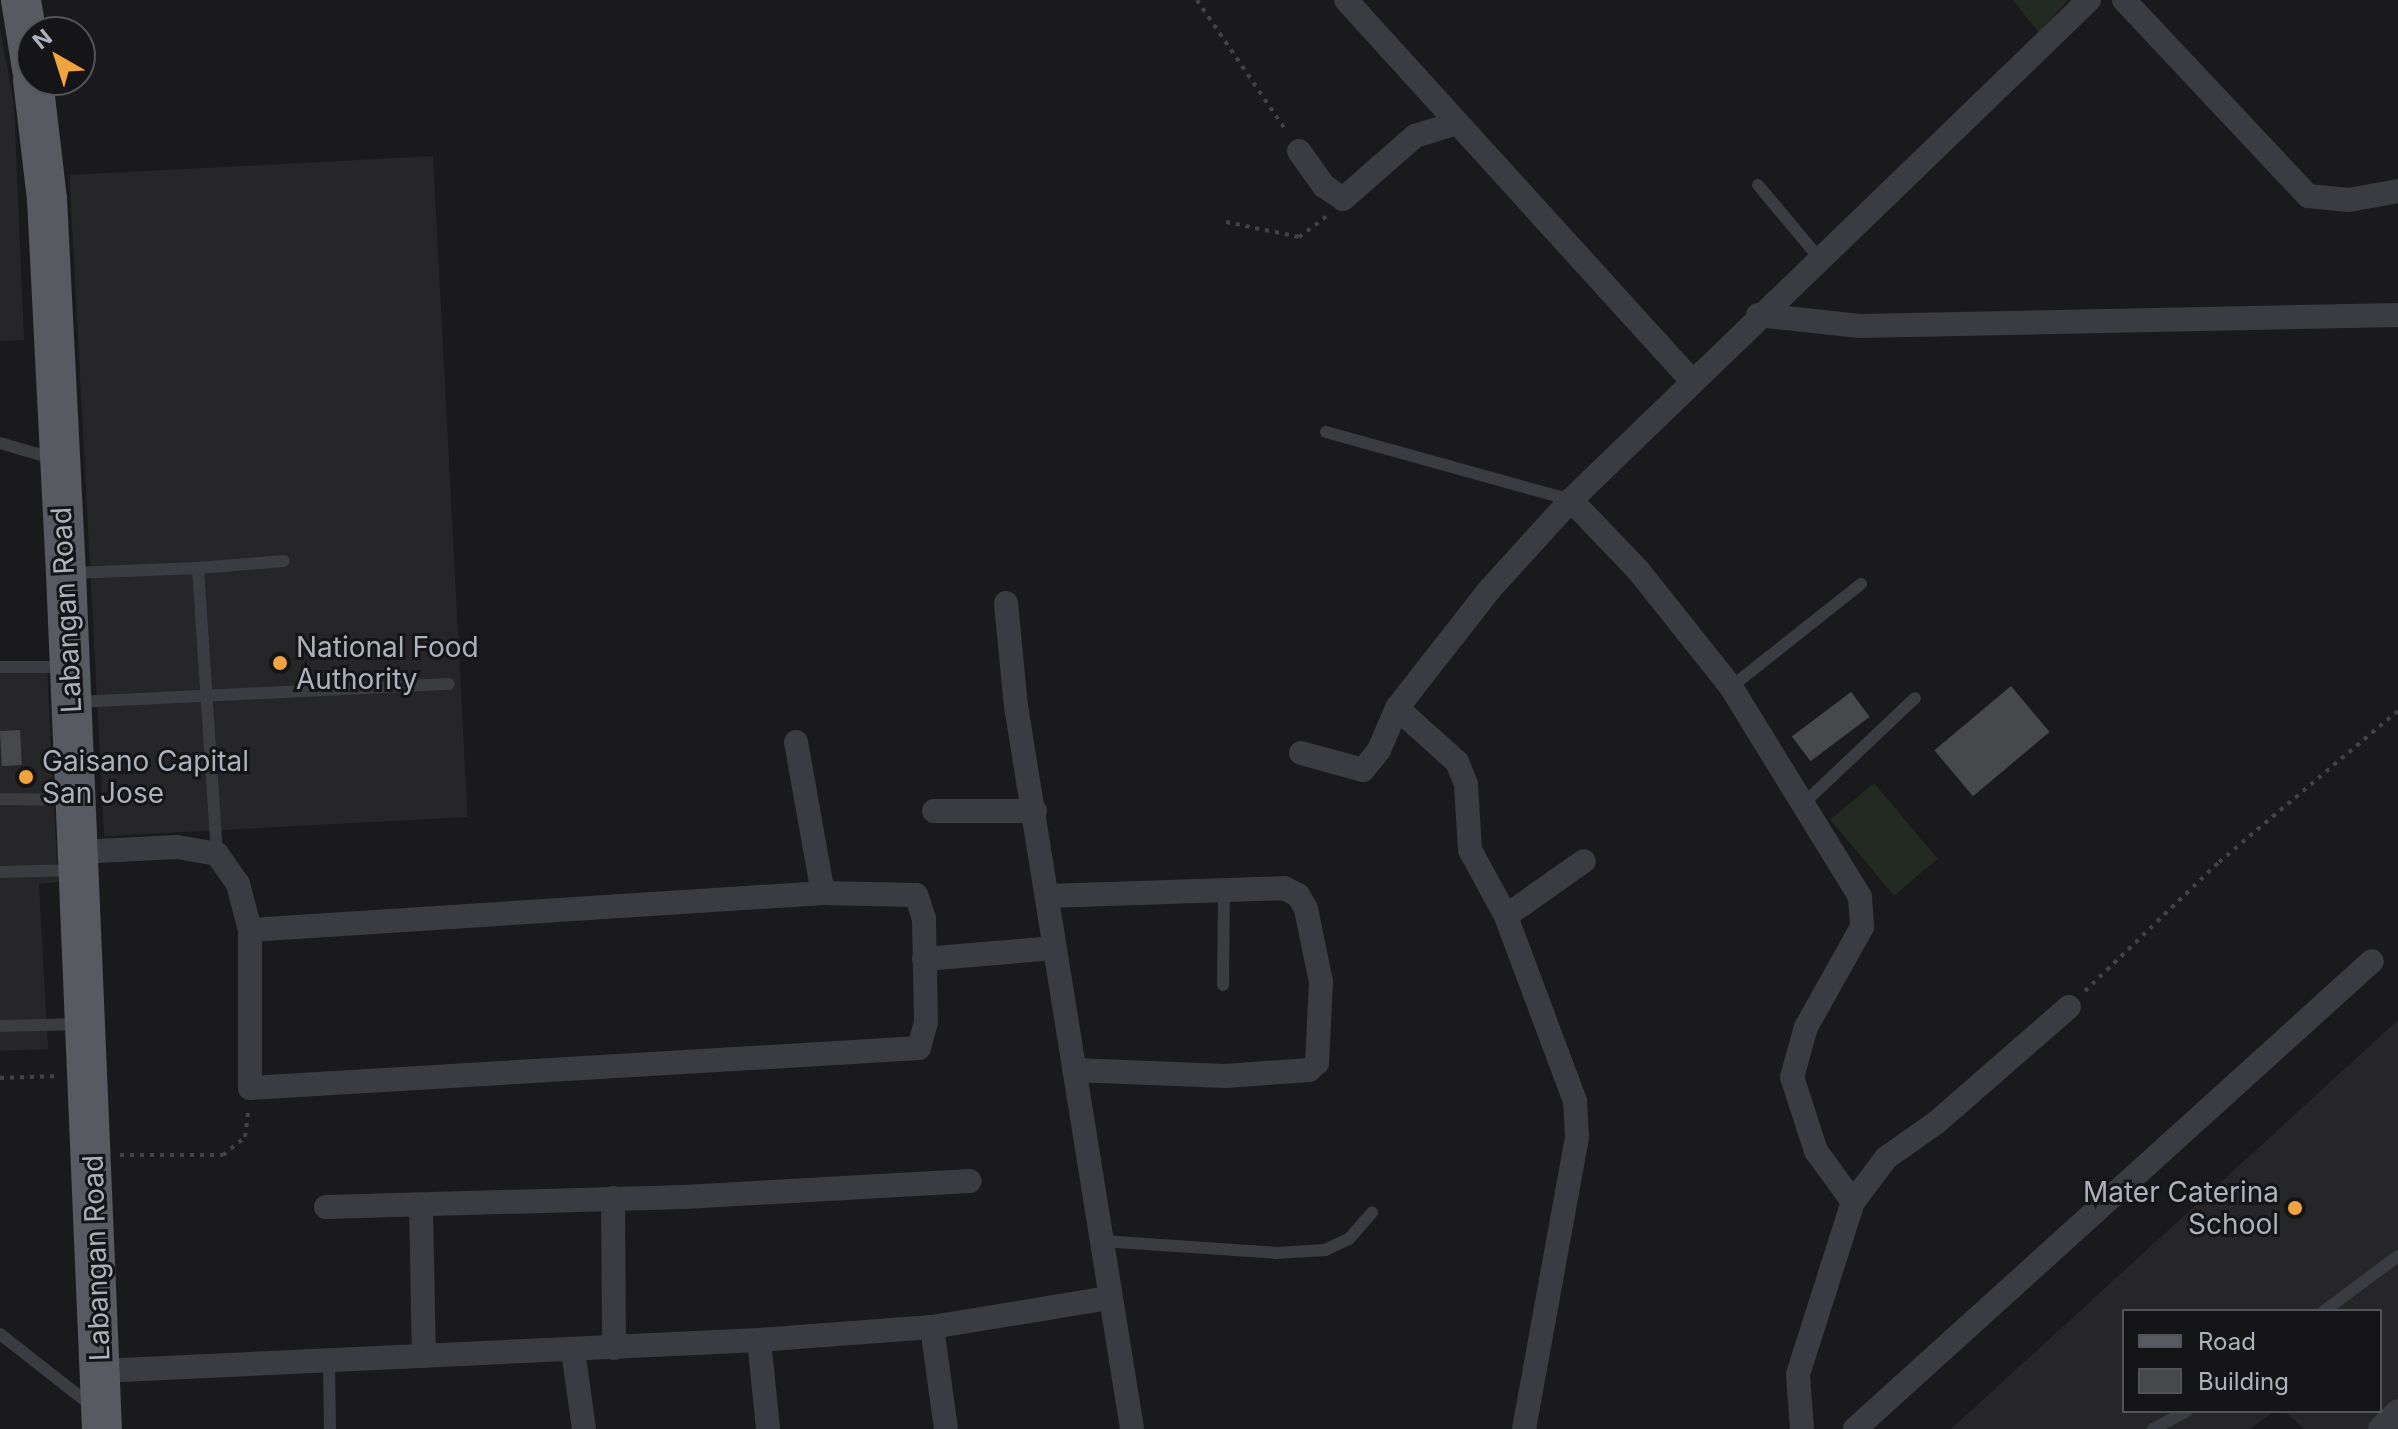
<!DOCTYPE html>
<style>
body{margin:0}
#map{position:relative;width:2398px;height:1429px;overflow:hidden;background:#1a1a1c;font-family:Inter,sans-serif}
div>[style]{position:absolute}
.built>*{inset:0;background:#262629;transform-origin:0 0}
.green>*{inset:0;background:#222a22;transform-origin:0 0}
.building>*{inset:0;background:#46484c;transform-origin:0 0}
.path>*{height:4px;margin-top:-2px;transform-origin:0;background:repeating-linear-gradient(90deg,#414348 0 4px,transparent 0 10px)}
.lane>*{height:12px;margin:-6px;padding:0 6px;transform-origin:6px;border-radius:6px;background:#3b3c41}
.street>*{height:24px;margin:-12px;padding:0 12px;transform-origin:12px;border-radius:12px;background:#3b3c41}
.primary>*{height:40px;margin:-20px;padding:0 20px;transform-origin:20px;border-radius:20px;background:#575a60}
.dots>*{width:22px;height:22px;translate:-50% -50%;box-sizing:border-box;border:4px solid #151517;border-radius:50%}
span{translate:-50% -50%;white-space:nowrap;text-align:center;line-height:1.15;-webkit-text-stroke:6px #151517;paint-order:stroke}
.street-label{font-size:28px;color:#acb2bb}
.poi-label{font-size:28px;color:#acb2bb}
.left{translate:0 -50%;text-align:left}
.right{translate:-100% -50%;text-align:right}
.legend{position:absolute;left:2122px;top:1309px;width:260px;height:104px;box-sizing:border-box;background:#151517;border:2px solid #515459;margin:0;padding:10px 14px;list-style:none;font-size:24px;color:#acb2bb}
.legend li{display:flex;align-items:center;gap:16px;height:40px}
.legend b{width:40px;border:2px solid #515459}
.north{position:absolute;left:16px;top:16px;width:80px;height:80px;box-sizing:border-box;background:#151517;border:2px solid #515459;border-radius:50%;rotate:321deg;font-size:22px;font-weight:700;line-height:32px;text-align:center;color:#acb2bb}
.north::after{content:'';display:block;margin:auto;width:28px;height:36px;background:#f0a33e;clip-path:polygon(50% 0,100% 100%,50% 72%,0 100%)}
</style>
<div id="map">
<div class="built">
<i style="clip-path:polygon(0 28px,14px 104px,24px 340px,0 341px)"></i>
<i style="left:433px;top:156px;width:662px;height:364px;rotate:87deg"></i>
<i style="clip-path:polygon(47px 669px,58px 882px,39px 884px,48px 1049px,0 1051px,0 671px)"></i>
<i style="clip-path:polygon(2398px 1020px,2398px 1402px,2371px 1429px,2304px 1429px,2284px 1411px,2380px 1411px,2380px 1311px,2124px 1311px,2124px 1411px,2275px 1411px,2250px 1429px,1951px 1429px)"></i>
</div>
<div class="green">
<i style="clip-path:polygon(2013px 0,2068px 0,2039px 33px)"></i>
<i style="left:1874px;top:783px;width:99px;height:57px;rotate:50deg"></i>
</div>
<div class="building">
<i style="left:2011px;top:686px;width:60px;height:100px;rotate:50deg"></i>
<i style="left:1851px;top:692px;width:31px;height:74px;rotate:53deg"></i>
<i style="left:20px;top:730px;width:35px;height:20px;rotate:87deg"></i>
</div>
<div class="path">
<i style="left:1197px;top:0;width:160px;rotate:55.7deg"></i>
<i style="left:1226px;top:222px;width:75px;rotate:11.6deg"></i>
<i style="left:1299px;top:237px;width:36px;rotate:-37deg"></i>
<i style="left:2085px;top:991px;width:186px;rotate:-43.9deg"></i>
<i style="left:2219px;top:862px;width:234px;rotate:-40.2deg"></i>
<i style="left:0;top:1078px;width:56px;rotate:-2deg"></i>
<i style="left:120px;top:1155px;width:103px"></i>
<i style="left:223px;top:1155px;width:28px;rotate:-39deg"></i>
<i style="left:245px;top:1137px;width:26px;rotate:-83deg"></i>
</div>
<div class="lane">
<i style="left:1758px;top:185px;width:95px;rotate:50.1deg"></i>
<i style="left:1326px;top:432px;width:254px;rotate:15.5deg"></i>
<i style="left:0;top:443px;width:57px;rotate:16.2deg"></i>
<i style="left:73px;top:573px;width:125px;rotate:-2.3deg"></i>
<i style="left:0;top:667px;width:66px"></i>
<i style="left:1731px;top:687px;width:166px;rotate:-38.4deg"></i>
<i style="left:78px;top:702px;width:371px;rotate:-2.8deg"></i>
<i style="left:0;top:799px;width:69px;rotate:0.8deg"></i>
<i style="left:1803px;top:804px;width:154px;rotate:-43.4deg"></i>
<i style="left:217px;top:854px;width:287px;rotate:-93.8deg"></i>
<i style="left:198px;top:568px;width:86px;rotate:-4.7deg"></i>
<i style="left:0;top:872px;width:75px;rotate:-1.5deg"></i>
<i style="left:1223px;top:985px;width:93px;rotate:-89.4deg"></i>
<i style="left:0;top:1026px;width:81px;rotate:-1.4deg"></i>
<i style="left:1102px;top:1241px;width:174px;rotate:3.9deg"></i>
<i style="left:1276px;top:1253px;width:49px;rotate:-3.5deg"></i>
<i style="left:1325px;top:1250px;width:26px;rotate:-25deg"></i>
<i style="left:1349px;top:1239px;width:35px;rotate:-49deg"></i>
<i style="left:2324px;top:1311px;width:92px;rotate:-36.6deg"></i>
<i style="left:0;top:1334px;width:118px;rotate:38.1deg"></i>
<i style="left:329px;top:1361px;width:68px;rotate:89.2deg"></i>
<i style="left:2153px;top:1429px;width:38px;rotate:-28deg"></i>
</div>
<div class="street">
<i style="left:1346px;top:0;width:515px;rotate:47.76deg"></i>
<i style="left:2124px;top:0;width:269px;rotate:46.8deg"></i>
<i style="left:2308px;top:196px;width:41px;rotate:5.6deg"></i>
<i style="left:2349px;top:200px;width:50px;rotate:-10.4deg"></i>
<i style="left:1299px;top:151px;width:43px;rotate:54.5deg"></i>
<i style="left:1324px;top:186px;width:23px;rotate:34deg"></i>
<i style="left:1343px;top:199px;width:96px;rotate:-41.2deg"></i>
<i style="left:1415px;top:136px;width:44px;rotate:-17.2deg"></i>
<i style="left:1758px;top:315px;width:102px;rotate:6.2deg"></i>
<i style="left:1859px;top:326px;width:539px;rotate:-1.17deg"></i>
<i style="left:1571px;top:500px;width:97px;rotate:46.3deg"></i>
<i style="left:1638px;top:570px;width:149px;rotate:51.5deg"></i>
<i style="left:1731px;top:687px;width:246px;rotate:58.4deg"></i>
<i style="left:1860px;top:897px;width:30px;rotate:86deg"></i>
<i style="left:1862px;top:927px;width:115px;rotate:119.2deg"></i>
<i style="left:1806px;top:1027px;width:52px;rotate:105.6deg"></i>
<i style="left:1792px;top:1077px;width:78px;rotate:72deg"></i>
<i style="left:1816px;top:1151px;width:63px;rotate:54deg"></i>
<i style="left:1006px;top:603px;width:103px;rotate:84.5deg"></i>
<i style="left:1016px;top:706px;width:732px;rotate:80.88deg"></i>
<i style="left:796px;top:742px;width:153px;rotate:79.9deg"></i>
<i style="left:1301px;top:753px;width:64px;rotate:15.3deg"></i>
<i style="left:1363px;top:770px;width:26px;rotate:-51deg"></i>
<i style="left:1379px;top:750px;width:46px;rotate:-66.8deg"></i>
<i style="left:934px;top:811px;width:101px"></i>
<i style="left:78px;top:852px;width:99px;rotate:-2.9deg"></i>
<i style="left:177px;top:847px;width:41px;rotate:9.9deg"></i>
<i style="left:217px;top:854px;width:37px;rotate:55deg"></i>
<i style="left:238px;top:884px;width:48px;rotate:75.4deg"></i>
<i style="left:250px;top:930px;width:158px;rotate:90deg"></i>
<i style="left:250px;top:1088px;width:670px;rotate:-3.42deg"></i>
<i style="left:919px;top:1048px;width:27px;rotate:-75deg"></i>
<i style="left:926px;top:1022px;width:103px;rotate:-91.1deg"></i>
<i style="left:924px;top:919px;width:25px;rotate:-108deg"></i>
<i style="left:916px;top:895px;width:93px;rotate:-178.8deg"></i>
<i style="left:823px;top:893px;width:574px;rotate:176.31deg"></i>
<i style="left:1049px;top:896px;width:235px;rotate:-1.9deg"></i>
<i style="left:1284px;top:888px;width:16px;rotate:27deg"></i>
<i style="left:1298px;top:895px;width:16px;rotate:60deg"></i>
<i style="left:1306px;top:909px;width:75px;rotate:78.4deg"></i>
<i style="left:1321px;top:982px;width:81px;rotate:92.8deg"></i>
<i style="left:1317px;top:1063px;width:11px;rotate:139deg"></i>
<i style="left:1309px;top:1070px;width:84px;rotate:175.9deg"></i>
<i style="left:1225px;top:1076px;width:151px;rotate:-177.7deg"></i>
<i style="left:1506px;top:916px;width:95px;rotate:-35.2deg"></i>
<i style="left:924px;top:959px;width:131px;rotate:-4.8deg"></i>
<i style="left:613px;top:1198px;width:150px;rotate:89.6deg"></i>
<i style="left:421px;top:1205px;width:151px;rotate:88.9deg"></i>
<i style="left:326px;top:1207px;width:358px;rotate:-1.6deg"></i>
<i style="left:684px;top:1197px;width:286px;rotate:-3.2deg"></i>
<i style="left:932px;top:1327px;width:103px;rotate:82.2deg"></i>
<i style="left:759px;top:1340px;width:89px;rotate:84.2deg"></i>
<i style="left:573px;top:1350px;width:80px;rotate:82.1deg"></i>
<i style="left:100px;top:1371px;width:660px;rotate:-2.69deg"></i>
<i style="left:759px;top:1340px;width:173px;rotate:-4.3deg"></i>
<i style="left:932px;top:1327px;width:180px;rotate:-9.3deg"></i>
<i style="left:1524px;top:1429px;width:297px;rotate:-79.7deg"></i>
<i style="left:1577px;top:1137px;width:36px;rotate:-93deg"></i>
<i style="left:1575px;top:1101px;width:197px;rotate:-110.5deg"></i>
<i style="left:1506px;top:916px;width:75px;rotate:-118.6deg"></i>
<i style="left:1470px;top:850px;width:66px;rotate:-93.5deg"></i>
<i style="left:1466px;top:784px;width:24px;rotate:-112deg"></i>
<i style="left:1457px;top:762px;width:81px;rotate:-138deg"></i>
<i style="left:1397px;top:708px;width:151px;rotate:-52deg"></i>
<i style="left:1490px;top:589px;width:120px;rotate:-47.7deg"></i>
<i style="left:1571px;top:500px;width:720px;rotate:-43.99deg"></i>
<i style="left:1802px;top:1429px;width:55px;rotate:-94.2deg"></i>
<i style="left:1798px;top:1374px;width:181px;rotate:-72.3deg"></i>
<i style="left:1853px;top:1202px;width:55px;rotate:-53.1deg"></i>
<i style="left:1886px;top:1158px;width:62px;rotate:-35.2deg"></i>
<i style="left:1937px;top:1122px;width:175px;rotate:-41.1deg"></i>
<i style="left:1855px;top:1429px;width:697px;rotate:-42.15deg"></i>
<i style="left:2380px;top:1429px;width:25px;rotate:-45deg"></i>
</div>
<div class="primary">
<i style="left:21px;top:0;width:70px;rotate:80.9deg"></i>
<i style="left:33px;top:80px;width:120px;rotate:83.3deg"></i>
<i style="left:47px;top:199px;width:375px;rotate:87.1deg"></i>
<i style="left:66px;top:574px;width:856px;rotate:87.59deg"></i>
</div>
<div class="dots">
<i style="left:280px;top:663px;background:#f0a33e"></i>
<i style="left:26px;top:777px;background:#f0a33e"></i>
<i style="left:2295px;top:1208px;background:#f0a33e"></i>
</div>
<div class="street-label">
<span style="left:66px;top:610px;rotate:-93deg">Labangan Road</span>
<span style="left:96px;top:1258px;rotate:-92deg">Labangan Road</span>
</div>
<div class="poi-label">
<span class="left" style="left:296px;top:663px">National Food<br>Authority</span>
<span class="left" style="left:42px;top:777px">Gaisano Capital<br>San Jose</span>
<span class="right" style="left:2279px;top:1208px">Mater Caterina<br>School</span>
</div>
<ul class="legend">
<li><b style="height:10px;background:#575a60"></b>Road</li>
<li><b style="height:22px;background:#46484c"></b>Building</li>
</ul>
<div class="north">N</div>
</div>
